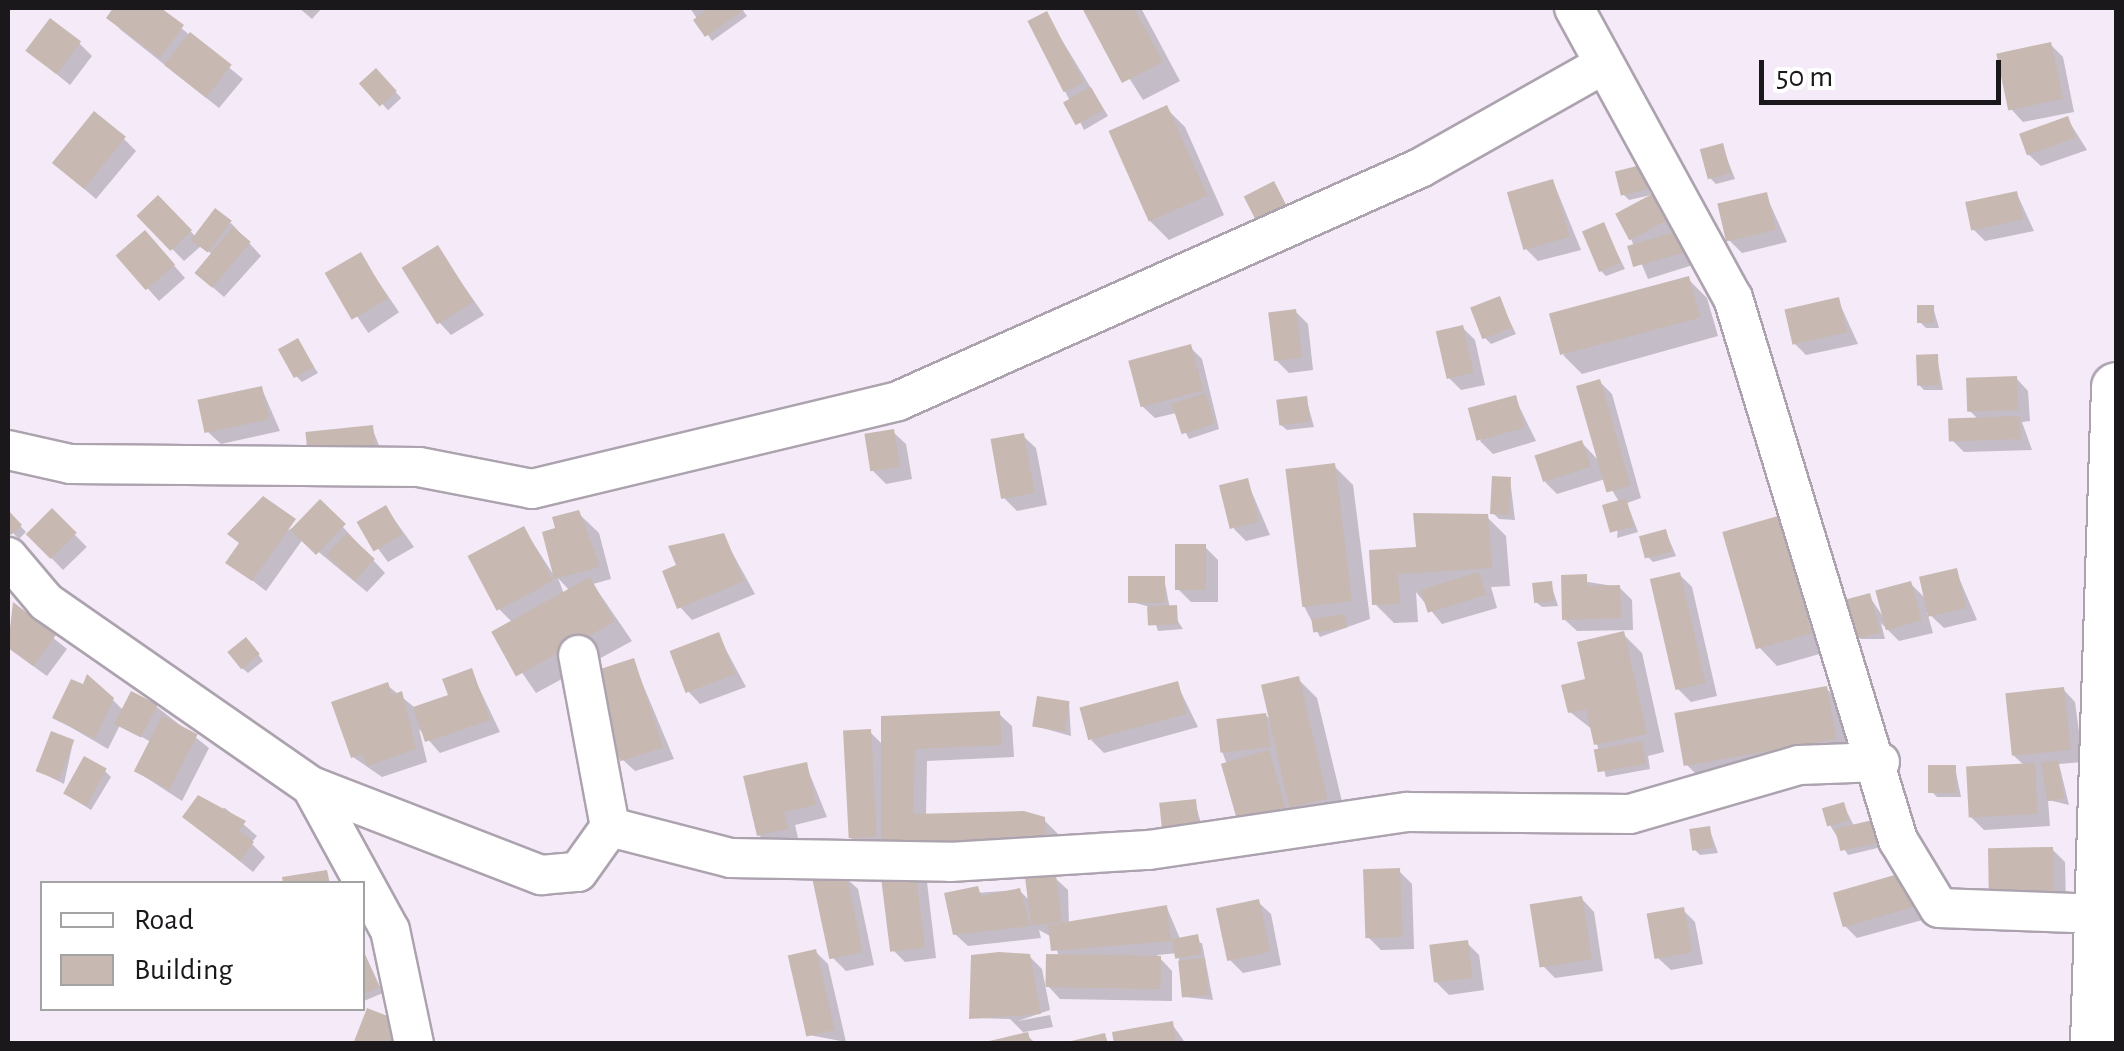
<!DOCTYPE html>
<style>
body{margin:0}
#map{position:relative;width:2124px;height:1051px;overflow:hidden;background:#f5ebf8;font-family:"Alegreya Sans",sans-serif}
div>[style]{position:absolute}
.shadow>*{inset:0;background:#0003;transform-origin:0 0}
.building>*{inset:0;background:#c7b9b1;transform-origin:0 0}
.roads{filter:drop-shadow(2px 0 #aca3af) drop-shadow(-2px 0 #aca3af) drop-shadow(0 2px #aca3af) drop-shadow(0 -2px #aca3af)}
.minor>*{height:38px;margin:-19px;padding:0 19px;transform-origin:19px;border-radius:19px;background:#fff}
.tertiary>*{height:48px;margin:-24px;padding:0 24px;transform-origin:24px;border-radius:24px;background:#fff}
span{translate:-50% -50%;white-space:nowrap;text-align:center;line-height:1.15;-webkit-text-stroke:8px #fff;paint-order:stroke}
.frame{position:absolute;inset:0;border:10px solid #1b181c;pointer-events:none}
.legend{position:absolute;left:40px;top:881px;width:325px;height:130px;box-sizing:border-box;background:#fff;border:2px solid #a4a3a4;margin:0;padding:12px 18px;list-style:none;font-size:30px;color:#1b181c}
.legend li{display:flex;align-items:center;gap:20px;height:50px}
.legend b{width:50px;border:2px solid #a4a3a4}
.scale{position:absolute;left:1759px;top:60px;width:242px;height:45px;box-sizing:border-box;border:5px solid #1b181c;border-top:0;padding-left:12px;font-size:30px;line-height:35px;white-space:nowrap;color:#1b181c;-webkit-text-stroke:8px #fff;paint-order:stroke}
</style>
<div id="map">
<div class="shadow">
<i style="clip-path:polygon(117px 8px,157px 8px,243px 79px,219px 108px,121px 30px,109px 17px)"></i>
<i style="clip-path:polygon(299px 8px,322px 8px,312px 19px)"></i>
<i style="clip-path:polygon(690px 8px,741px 8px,747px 16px,712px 41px)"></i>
<i style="clip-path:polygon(1085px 8px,1141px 8px,1180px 81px,1143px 100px)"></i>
<i style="clip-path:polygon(1046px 14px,1108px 116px,1084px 130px,1065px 91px)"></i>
<i style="clip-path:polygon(79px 43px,92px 56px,70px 85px,28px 51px)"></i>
<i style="clip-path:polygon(2050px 44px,2063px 57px,2074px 112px,2023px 122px,2011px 109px)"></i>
<i style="left:376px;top:71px;width:37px;height:18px;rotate:47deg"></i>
<i style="clip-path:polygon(1166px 108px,1185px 127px,1224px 215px,1169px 240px,1150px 221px)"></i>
<i style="clip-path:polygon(2067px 118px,2087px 150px,2041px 166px,2028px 154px)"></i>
<i style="clip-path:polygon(124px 139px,136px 151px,96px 199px,67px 174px)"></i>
<i style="clip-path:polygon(1722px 146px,1735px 179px,1716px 184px,1710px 178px)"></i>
<i style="clip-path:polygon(1640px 168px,1651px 195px,1629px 200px,1623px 194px)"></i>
<i style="clip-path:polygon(1553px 181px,1581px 250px,1538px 261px,1525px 248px)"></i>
<i style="clip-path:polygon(2017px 194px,2034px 231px,1985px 241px,1972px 228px)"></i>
<i style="clip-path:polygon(1766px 195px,1787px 242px,1742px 253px,1729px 240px)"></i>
<i style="clip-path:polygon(1654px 196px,1696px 264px,1648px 279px,1631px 239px)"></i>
<i style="clip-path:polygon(158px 198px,196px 237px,231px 223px,261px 256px,224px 297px,209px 284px,212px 254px,201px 246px,184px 261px,139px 215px)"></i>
<i style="clip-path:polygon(1603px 225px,1625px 269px,1606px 276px,1601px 271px)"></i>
<i style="clip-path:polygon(157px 246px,185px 278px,159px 301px,118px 255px)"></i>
<i style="clip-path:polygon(438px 249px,484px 315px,451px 335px,439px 322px)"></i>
<i style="left:361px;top:256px;width:68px;height:37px;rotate:56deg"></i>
<i style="clip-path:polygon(1688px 279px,1707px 298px,1718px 336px,1582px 374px,1563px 355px)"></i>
<i style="clip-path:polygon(1499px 299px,1516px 334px,1491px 344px,1485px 338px)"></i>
<i style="clip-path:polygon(1838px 300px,1858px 344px,1806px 355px,1794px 343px)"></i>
<i style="clip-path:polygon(1933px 307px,1939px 328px,1926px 328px,1920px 322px)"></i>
<i style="clip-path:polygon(1295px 311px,1308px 324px,1313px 370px,1289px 373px,1276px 360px)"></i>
<i style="clip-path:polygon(1463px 328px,1475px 340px,1485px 385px,1461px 390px,1448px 377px)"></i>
<i style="clip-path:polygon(297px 341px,318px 373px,302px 382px,296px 376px)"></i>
<i style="clip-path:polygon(1190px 347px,1202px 359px,1219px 429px,1189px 439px,1176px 413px,1155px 418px,1142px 406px)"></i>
<i style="clip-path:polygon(1937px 357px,1943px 390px,1924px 390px,1919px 385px)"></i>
<i style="clip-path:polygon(2016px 378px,2028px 391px,2030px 421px,2022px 422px,2032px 450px,1964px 452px,1951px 439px,1979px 420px,1969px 410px)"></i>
<i style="clip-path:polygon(1599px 381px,1612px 394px,1641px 498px,1627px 503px,1638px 532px,1617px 538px,1620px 503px,1605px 479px,1557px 494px,1545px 482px,1582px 443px,1600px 462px)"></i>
<i style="clip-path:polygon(262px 389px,280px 431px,221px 444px,208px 432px)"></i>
<i style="clip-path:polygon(1306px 398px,1314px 427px,1287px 430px,1281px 425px)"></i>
<i style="clip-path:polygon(1515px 398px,1536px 441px,1493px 454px,1480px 441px)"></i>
<i style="clip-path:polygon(372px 428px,387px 465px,325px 474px)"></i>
<i style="clip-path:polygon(893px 432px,906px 444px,912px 479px,886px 484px,873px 471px)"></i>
<i style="clip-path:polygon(1023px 436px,1036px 448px,1047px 505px,1017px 511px,1004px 498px)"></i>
<i style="clip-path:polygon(1334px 466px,1353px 485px,1370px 619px,1320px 637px,1304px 606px)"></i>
<i style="clip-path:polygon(1510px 479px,1515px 520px,1499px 519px,1493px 513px)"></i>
<i style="clip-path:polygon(1247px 481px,1270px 535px,1246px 541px,1234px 529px)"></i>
<i style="clip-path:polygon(320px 502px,385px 573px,367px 592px,303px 539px,266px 591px,228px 562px,298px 525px)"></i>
<i style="clip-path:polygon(386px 508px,414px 547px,388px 562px,359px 523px)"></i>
<i style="left:52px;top:511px;width:50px;height:33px;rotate:46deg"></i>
<i style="clip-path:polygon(8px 513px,26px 532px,19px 539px,8px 528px)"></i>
<i style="clip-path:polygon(evenodd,578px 513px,599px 533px,611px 579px,593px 584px,632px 641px,536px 693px,494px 632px,512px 622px,499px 609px,524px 529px,553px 574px,558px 530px,578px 513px,558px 578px,570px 591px,564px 594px,558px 578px)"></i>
<i style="clip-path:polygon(1487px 517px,1506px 536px,1510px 586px,1491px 587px,1497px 608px,1442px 624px,1416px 592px,1418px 622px,1394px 623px,1375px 604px,1372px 552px,1418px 549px)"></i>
<i style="clip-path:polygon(1778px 519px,1797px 538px,1830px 651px,1777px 666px,1759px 647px)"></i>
<i style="clip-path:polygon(1666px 532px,1676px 556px,1653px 562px,1647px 556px)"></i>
<i style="clip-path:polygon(723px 536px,755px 594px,692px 620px,680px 607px,680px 567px)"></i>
<i style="clip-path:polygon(1205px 547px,1218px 560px,1218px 602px,1191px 602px,1178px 589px)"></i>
<i style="clip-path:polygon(1956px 571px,1977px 620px,1944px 628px,1927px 612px,1933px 633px,1899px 641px,1881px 623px,1885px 639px,1860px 639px,1869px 596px,1884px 618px,1911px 584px,1928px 601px)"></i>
<i style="clip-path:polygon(1679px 574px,1692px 587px,1717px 696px,1691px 702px,1678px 689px)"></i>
<i style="clip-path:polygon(1164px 578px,1170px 609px,1183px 629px,1158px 631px,1150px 607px,1132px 602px)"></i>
<i style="clip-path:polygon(1564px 578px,1619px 587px,1632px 600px,1633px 630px,1577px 631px,1564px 619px)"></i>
<i style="clip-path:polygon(1551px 584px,1558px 606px,1542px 607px,1536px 602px)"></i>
<i style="clip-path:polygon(13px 606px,67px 649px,47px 676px,8px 648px)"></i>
<i style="clip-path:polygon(1623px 634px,1642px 653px,1664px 752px,1648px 756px,1650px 769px,1606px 777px,1593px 730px,1570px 712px)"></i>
<i style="clip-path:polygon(718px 635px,746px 687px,700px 704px,688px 691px)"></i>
<i style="clip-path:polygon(252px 646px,263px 661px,248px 673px,242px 668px)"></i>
<i style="clip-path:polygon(633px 661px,674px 759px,635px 771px,622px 759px)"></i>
<i style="clip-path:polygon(471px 671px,500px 732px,440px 753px,419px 729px,427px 762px,382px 777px,353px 757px,387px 685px,414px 707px,451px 697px)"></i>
<i style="clip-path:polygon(1298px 679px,1317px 698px,1346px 818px,1311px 826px,1292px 807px,1297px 823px,1253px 835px,1222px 751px,1266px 715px,1272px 722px)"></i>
<i style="clip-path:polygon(1177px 684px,1198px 727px,1104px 753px,1091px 740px)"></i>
<i style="clip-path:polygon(1826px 688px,1845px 707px,1854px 757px,1704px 782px,1685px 763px)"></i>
<i style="clip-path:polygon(2063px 689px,2075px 702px,2083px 762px,2059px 764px,2069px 805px,2048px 800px,2050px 826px,1984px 830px,1971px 817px,2025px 766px,2014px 756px)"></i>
<i style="clip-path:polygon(113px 700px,124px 711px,157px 707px,209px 748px,182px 801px,136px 771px,151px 742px,120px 725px,108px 749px,55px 718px)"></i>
<i style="clip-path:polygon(1069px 703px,1071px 736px,1035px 726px)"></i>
<i style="clip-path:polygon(999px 714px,1012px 726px,1014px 757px,927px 761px,926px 817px,1044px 820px,1063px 839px,863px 850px,850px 837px,870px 732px,884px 746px)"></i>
<i style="clip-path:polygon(73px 742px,64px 784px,38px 771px)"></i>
<i style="clip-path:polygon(806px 765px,827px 817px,795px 825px,799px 842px,772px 848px,759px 835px)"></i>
<i style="clip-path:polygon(1955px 767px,1961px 797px,1937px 797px,1931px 791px)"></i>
<i style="clip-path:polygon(105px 771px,111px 777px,91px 810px,65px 793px)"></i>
<i style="clip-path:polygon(1195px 802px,1204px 834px,1170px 837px)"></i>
<i style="clip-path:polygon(1843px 804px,1854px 826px,1877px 821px,1886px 846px,1848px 855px,1830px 825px)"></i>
<i style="clip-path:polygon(225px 808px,257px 836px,251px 843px,265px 857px,253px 872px,185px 817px)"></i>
<i style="clip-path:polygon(1709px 828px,1718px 853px,1700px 855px,1695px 850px)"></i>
<i style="clip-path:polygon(2052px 849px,2065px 862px,2066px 905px,2005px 907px)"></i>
<i style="clip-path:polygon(914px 869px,927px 882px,936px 958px,905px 962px,892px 949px)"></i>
<i style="clip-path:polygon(1399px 871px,1412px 884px,1414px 949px,1381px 950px,1368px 937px)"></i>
<i style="clip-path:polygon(1905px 875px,1926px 919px,1857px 938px,1844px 925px)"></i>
<i style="clip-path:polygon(845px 877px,858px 889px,874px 965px,846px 971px,833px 958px)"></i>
<i style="clip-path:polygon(1055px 878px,1068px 890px,1069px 925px,1167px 908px,1181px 941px,1202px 943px,1213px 1000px,1185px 997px,1178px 953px,1157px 955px,1172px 971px,1172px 1001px,1060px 999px,1048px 986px,1059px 956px,1052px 937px,1039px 930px,1041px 938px,968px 946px,955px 934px,947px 895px,1019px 890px,1031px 902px)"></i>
<i style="clip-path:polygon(1582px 899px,1594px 912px,1603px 971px,1555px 978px,1543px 966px)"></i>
<i style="clip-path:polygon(1258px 902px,1271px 914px,1281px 965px,1243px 973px,1230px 960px)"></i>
<i style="clip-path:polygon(1683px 910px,1695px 922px,1703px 964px,1671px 970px,1658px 958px)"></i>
<i style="clip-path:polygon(1467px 943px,1479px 955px,1484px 990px,1449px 995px,1436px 982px)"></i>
<i style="clip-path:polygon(362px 948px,383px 993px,364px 1001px,362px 999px)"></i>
<i style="clip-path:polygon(815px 951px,828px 964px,846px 1042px,809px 1035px)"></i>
<i style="clip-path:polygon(1029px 956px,1042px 969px,1050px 1010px,1018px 1021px,1050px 1015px,1053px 1027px,1024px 1032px,1036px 1044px,990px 1044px,1026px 1035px,1010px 1019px,971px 1018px)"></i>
<i style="clip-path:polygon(1172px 1024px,1186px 1044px,1116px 1044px)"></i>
</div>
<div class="building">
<i style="clip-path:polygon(113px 8px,161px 8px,184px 25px,160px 58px,106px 18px)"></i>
<i style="clip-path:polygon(709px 8px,747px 8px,705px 37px,693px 20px)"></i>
<i style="clip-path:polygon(1082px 8px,1134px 8px,1163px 62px,1122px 83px)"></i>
<i style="left:1047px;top:11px;width:80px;height:22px;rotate:63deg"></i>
<i style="left:50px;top:18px;width:39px;height:41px;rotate:37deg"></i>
<i style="left:190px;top:32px;width:53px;height:42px;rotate:38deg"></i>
<i style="left:2051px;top:42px;width:58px;height:56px;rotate:78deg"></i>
<i style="left:376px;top:68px;width:31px;height:23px;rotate:48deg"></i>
<i style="left:1091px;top:87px;width:26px;height:32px;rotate:61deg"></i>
<i style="left:1167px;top:105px;width:99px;height:64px;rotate:66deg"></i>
<i style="left:94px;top:111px;width:41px;height:67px;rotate:39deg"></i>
<i style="left:2068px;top:116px;width:23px;height:52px;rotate:70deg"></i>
<i style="left:1723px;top:143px;width:31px;height:24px;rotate:75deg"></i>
<i style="left:1641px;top:165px;width:25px;height:27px;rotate:76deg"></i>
<i style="left:1553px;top:179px;width:60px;height:48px;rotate:74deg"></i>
<i style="left:1274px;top:181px;width:30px;height:34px;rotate:63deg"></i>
<i style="left:2017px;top:191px;width:29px;height:53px;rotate:78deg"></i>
<i style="left:1767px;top:192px;width:39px;height:51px;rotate:77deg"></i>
<i style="left:1654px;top:193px;width:30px;height:44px;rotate:62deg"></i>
<i style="left:158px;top:195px;width:49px;height:30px;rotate:46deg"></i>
<i style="left:215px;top:208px;width:21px;height:40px;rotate:37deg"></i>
<i style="left:1604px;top:222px;width:44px;height:24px;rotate:67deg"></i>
<i style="left:233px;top:227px;width:23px;height:60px;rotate:40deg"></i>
<i style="left:145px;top:230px;width:46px;height:39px;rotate:49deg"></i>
<i style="left:1679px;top:231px;width:22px;height:54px;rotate:74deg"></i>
<i style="left:438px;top:245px;width:67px;height:43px;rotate:58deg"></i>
<i style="left:361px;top:252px;width:54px;height:42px;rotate:60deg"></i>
<i style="left:1689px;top:276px;width:43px;height:145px;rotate:75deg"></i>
<i style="left:1500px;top:296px;width:34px;height:32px;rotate:69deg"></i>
<i style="left:1839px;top:297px;width:36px;height:56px;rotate:77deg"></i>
<i style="left:1917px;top:305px;width:17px;height:18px"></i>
<i style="left:1296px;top:309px;width:49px;height:28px;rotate:83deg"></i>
<i style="left:1463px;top:325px;width:49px;height:28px;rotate:77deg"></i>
<i style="left:298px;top:338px;width:33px;height:23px;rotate:61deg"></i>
<i style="left:1191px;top:344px;width:48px;height:65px;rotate:75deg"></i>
<i style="left:1938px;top:354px;width:31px;height:22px;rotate:88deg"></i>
<i style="left:2017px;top:376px;width:34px;height:51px;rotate:88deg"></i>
<i style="left:1600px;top:379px;width:111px;height:25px;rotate:74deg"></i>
<i style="left:262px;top:386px;width:34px;height:66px;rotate:78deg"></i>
<i style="left:1205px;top:393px;width:32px;height:35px;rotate:72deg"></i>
<i style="left:1516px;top:395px;width:34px;height:50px;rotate:75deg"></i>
<i style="left:1307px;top:396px;width:26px;height:31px;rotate:83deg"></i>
<i style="left:2020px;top:416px;width:23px;height:72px;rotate:88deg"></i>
<i style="left:373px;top:425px;width:28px;height:68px;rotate:84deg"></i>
<i style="left:894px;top:429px;width:38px;height:30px;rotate:81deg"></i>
<i style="left:1024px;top:433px;width:61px;height:34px;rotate:80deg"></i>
<i style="left:1582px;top:440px;width:28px;height:50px;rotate:72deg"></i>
<i style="left:1335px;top:463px;width:139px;height:50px;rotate:83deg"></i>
<i style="left:1492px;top:476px;width:19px;height:38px;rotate:3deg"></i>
<i style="left:1248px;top:478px;width:45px;height:30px;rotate:76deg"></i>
<i style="clip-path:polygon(263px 496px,296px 519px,252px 581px,225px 563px,239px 543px,227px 534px)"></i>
<i style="left:1626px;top:498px;width:29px;height:25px;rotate:74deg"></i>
<i style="left:320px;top:499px;width:36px;height:43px;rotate:44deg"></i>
<i style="left:386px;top:505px;width:34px;height:34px;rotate:60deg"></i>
<i style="left:52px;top:508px;width:35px;height:37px;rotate:45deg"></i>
<i style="clip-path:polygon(8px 510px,22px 525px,11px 535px,8px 531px)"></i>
<i style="clip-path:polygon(579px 510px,600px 567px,554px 579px,542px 532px,555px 528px,552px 517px)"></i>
<i style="clip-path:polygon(1413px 513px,1488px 514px,1492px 568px,1398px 574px,1400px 604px,1372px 605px,1369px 550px,1416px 547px)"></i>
<i style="left:1778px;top:516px;width:122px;height:58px;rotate:74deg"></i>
<i style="left:524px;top:526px;width:62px;height:64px;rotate:62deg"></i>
<i style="left:1666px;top:529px;width:23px;height:28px;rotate:75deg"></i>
<i style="left:347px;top:533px;width:38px;height:30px;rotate:43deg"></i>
<i style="clip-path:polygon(724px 533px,744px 581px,677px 609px,662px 571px,676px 565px,668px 546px)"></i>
<i style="left:1175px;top:544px;width:31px;height:46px"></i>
<i style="left:1957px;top:568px;width:41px;height:39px;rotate:77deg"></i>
<i style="left:1479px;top:572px;width:24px;height:61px;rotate:73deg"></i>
<i style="left:1680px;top:572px;width:114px;height:31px;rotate:77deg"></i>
<i style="clip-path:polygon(1587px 574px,1587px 586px,1620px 585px,1621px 618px,1562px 620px,1561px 575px)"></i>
<i style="left:1128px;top:576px;width:37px;height:27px"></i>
<i style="left:590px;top:577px;width:51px;height:113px;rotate:61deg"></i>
<i style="left:1552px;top:581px;width:20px;height:20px;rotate:84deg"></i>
<i style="left:1911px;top:581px;width:41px;height:37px;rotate:75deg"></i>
<i style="left:1870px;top:593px;width:41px;height:25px;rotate:75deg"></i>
<i style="clip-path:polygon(13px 602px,56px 635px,33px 666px,8px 647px)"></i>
<i style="left:1177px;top:605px;width:19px;height:30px;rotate:87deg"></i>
<i style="left:1345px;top:614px;width:14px;height:34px;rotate:82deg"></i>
<i style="clip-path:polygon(1624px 631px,1647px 734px,1594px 745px,1586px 709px,1568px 713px,1561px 685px,1585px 679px,1577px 642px)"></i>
<i style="left:719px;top:632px;width:45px;height:53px;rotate:69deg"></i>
<i style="left:246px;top:637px;width:22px;height:24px;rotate:51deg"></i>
<i style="left:634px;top:658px;width:94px;height:45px;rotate:72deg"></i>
<i style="clip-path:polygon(472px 668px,490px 720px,425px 742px,413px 707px,448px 695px,442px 679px)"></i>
<i style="clip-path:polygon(87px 674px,114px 698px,95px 739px,52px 718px,71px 679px,83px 684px)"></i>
<i style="left:1299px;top:676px;width:126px;height:39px;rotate:77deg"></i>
<i style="left:1178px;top:681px;width:34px;height:102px;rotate:75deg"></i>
<i style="clip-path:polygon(388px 682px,392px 695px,402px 691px,416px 749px,367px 766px,362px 754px,351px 758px,331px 702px)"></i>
<i style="left:1827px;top:686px;width:54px;height:155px;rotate:80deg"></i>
<i style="left:2064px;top:687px;width:63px;height:59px;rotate:84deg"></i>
<i style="left:131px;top:691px;width:30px;height:37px;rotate:27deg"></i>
<i style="left:1037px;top:696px;width:33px;height:31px;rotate:9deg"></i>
<i style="clip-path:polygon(1000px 711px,1002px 745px,915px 749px,913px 814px,1024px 811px,1045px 817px,1046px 848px,914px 852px,914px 841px,881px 841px,881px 716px)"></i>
<i style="left:1266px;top:713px;width:34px;height:50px;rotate:83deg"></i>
<i style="left:162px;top:716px;width:40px;height:62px;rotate:27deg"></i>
<i style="left:871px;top:729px;width:108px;height:28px;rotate:87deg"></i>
<i style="left:51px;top:731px;width:25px;height:43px;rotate:21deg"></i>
<i style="left:1642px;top:741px;width:23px;height:49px;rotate:80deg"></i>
<i style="left:1269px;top:750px;width:62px;height:50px;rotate:74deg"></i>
<i style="left:84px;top:756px;width:26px;height:43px;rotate:29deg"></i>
<i style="left:2058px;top:760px;width:39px;height:17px;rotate:81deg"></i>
<i style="clip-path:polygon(807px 762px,816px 805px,784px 812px,788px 829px,757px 836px,743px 776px)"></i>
<i style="left:2035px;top:763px;width:51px;height:69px;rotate:87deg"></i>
<i style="left:1928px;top:765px;width:28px;height:28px"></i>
<i style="clip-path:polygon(198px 795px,246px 821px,239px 831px,254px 842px,240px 861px,182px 817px)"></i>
<i style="left:1196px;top:799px;width:30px;height:37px;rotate:84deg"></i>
<i style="left:1844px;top:802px;width:19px;height:23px;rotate:74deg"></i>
<i style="left:1877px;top:819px;width:23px;height:43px;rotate:77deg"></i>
<i style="left:1710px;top:826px;width:22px;height:21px;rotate:82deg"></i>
<i style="left:2053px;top:847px;width:47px;height:65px;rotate:89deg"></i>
<i style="left:915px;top:867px;width:81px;height:35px;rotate:83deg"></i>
<i style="left:1400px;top:868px;width:69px;height:37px;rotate:88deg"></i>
<i style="clip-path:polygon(327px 870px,330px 884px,283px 884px,282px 877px)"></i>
<i style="left:1905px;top:872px;width:36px;height:75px;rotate:74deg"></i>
<i style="left:846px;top:874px;width:80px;height:34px;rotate:78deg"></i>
<i style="left:1056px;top:875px;width:47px;height:31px;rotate:83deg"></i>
<i style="clip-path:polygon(978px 886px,981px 896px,1020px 888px,1030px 926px,953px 935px,944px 893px)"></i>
<i style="left:1582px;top:896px;width:64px;height:53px;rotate:81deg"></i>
<i style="left:1259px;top:899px;width:54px;height:44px;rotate:78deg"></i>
<i style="clip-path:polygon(1167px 905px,1171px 941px,1051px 951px,1048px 925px)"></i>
<i style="left:1684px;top:907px;width:46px;height:38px;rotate:80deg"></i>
<i style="left:1198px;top:934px;width:20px;height:27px;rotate:79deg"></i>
<i style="left:1468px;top:940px;width:38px;height:39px;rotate:83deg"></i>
<i style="clip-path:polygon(362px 947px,379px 988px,362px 994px)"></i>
<i style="left:816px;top:949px;width:83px;height:29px;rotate:77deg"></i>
<i style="clip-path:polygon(999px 952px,1030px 954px,1041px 1014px,969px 1019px,971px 955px)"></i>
<i style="left:1046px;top:954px;width:115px;height:33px;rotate:1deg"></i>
<i style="left:1205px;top:958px;width:37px;height:27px;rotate:84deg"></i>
<i style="clip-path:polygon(367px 1008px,403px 1022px,395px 1044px,353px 1044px)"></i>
<i style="clip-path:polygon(1173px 1021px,1176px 1044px,1114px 1044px,1112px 1032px)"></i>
<i style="clip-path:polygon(1028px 1032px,1031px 1044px,985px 1044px,985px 1042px)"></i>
<i style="clip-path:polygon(1105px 1033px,1108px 1044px,1067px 1044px,1067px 1042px)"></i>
</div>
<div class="roads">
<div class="minor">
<i style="left:1574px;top:8px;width:331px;rotate:61.3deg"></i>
<i style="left:1733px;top:298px;width:567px;rotate:73.07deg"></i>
<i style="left:1898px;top:840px;width:79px;rotate:58.9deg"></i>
<i style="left:1939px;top:908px;width:162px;rotate:2.1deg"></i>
<i style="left:8px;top:450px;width:64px;rotate:12.7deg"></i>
<i style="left:70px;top:464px;width:349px;rotate:0.5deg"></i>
<i style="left:419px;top:467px;width:115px;rotate:11deg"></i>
<i style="left:532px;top:489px;width:376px;rotate:-13.5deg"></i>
<i style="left:898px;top:401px;width:572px;rotate:-24.05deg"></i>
<i style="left:1420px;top:168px;width:206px;rotate:-29.4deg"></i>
<i style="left:8px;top:557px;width:59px;rotate:49.8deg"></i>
<i style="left:46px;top:602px;width:323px;rotate:34.8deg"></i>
<i style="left:311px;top:786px;width:164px;rotate:61.3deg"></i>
<i style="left:390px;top:930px;width:116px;rotate:78.1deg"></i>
<i style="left:311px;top:786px;width:247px;rotate:21.2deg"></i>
<i style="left:541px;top:875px;width:37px;rotate:-5deg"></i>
<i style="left:578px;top:872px;width:55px;rotate:-54.6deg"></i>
<i style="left:610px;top:827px;width:175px;rotate:-100.5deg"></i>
<i style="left:610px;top:827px;width:125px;rotate:14.4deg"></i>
<i style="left:731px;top:858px;width:219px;rotate:1deg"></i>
<i style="left:950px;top:862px;width:199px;rotate:-3.5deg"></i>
<i style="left:1149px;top:850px;width:261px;rotate:-8.4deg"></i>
<i style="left:1407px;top:812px;width:223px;rotate:0.5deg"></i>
<i style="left:1630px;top:814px;width:176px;rotate:-16.2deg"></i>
<i style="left:1799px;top:765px;width:81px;rotate:-2.1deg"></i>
</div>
<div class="tertiary">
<i style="left:2095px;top:1044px;width:657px;rotate:-88.17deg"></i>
</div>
</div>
<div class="frame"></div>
<ul class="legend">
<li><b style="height:12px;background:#fff"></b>Road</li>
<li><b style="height:28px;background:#c7b9b1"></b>Building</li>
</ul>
<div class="scale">50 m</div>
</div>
